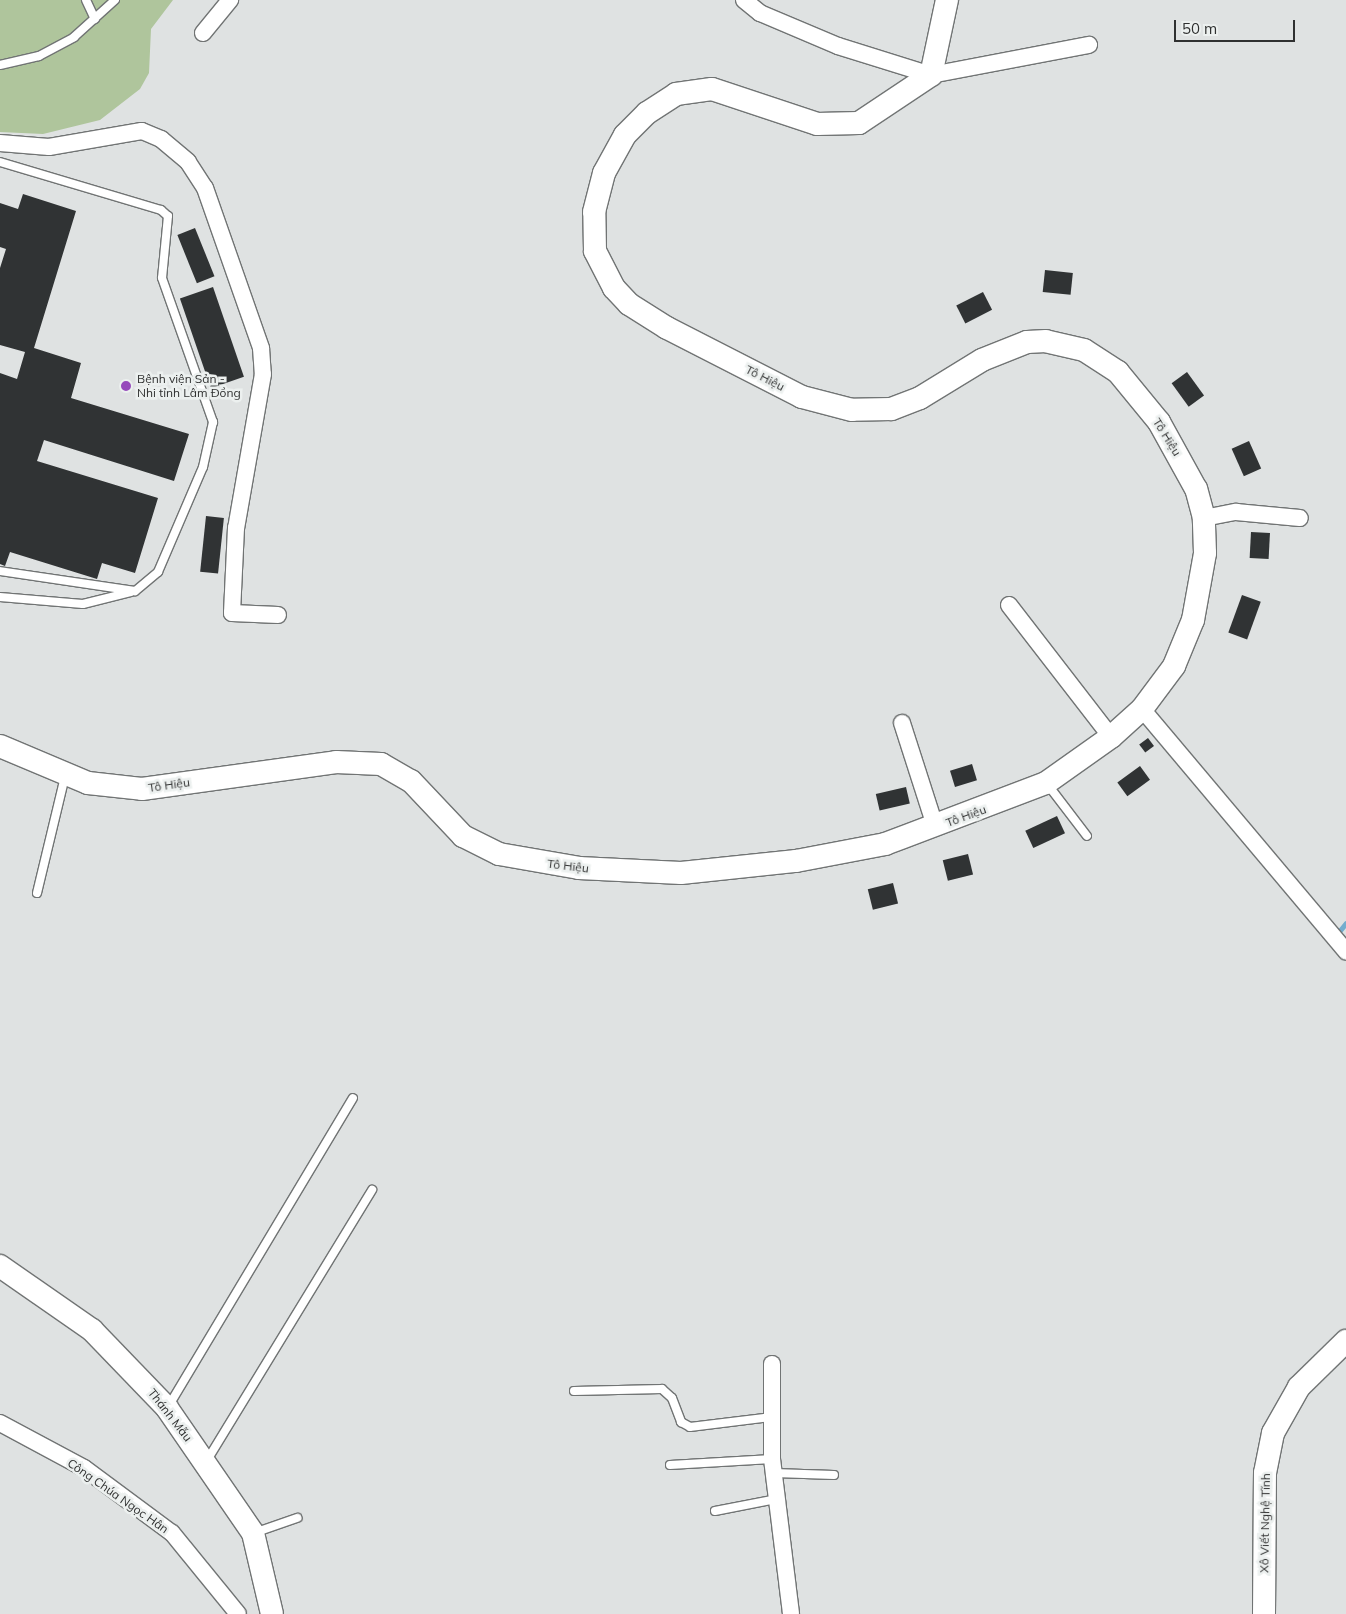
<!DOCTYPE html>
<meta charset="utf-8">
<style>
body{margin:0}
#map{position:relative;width:1346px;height:1614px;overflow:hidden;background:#dfe2e2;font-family:Mulish,sans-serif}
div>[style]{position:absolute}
.green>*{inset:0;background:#afc59c}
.stream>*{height:5px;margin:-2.5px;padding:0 2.5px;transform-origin:2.5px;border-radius:2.5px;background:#74adce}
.building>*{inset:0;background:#303334;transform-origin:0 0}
.roads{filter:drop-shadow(1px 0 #717474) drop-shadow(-1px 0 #717474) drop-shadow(0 1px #717474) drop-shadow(0 -1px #717474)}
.lane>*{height:8px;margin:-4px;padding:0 4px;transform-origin:4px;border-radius:4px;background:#fff}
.street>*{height:16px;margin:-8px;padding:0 8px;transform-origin:8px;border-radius:8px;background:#fff}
.secondary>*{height:22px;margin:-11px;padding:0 11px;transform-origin:11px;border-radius:11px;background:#fff}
.dots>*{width:14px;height:14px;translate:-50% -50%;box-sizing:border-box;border:2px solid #ecf0ef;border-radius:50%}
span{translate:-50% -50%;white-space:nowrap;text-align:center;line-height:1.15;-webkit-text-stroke:5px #ecf0ef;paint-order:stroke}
.street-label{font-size:12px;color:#2f3030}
.poi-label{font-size:12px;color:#2f3030}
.left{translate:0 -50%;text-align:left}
.scale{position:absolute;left:1174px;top:20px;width:121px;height:22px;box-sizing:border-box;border:2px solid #2f3030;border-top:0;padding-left:6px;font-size:15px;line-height:18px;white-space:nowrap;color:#2f3030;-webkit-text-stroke:4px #ecf0ef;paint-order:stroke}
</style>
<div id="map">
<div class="green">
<i style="clip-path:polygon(0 0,173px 0,151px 29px,149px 73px,140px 89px,100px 120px,43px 134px,0 132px)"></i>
</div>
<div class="stream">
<i style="left:1337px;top:934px;width:14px;rotate:-51deg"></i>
</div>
<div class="building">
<i style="clip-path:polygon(23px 194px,76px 211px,34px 348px,81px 363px,71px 398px,189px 434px,174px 481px,44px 440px,37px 461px,158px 498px,135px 573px,102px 563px,97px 579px,10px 552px,5px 566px,0 564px,0 373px,17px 379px,25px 352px,0 345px,0 268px,6px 249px,0 247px,0 203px,18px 209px)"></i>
<i style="left:195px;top:228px;width:52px;height:19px;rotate:68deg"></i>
<i style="left:1045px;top:270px;width:28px;height:22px;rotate:6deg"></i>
<i style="left:213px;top:287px;width:95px;height:35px;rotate:71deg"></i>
<i style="left:983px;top:292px;width:20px;height:30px;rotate:63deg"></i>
<i style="left:1187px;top:372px;width:29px;height:19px;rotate:54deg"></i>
<i style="left:1249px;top:441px;width:30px;height:19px;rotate:66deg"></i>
<i style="left:206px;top:516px;width:18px;height:56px;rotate:6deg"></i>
<i style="left:1251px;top:532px;width:19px;height:26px;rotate:3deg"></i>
<i style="left:1242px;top:595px;width:20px;height:40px;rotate:20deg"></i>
<i style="left:1148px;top:738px;width:10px;height:11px;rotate:53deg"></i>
<i style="left:972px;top:764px;width:17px;height:23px;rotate:73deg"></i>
<i style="left:1140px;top:766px;width:17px;height:28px;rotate:54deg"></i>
<i style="left:906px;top:787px;width:17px;height:31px;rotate:77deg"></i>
<i style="left:1057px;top:816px;width:19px;height:35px;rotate:65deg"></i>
<i style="left:968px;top:854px;width:21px;height:26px;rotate:76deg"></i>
<i style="left:893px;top:883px;width:21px;height:26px;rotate:76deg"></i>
</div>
<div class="roads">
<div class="lane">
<i style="left:86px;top:0;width:21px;rotate:65deg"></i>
<i style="left:0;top:65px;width:40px;rotate:-13deg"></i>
<i style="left:39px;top:56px;width:40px;rotate:-28deg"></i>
<i style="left:74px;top:37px;width:55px;rotate:-42.1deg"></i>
<i style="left:0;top:162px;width:168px;rotate:16.6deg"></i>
<i style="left:161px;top:210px;width:9px;rotate:41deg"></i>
<i style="left:168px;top:216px;width:62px;rotate:95.5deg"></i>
<i style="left:162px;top:278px;width:153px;rotate:70.5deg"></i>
<i style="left:213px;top:422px;width:46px;rotate:102.5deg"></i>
<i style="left:203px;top:467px;width:114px;rotate:113.2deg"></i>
<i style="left:158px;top:572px;width:30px;rotate:140deg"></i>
<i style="left:135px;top:591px;width:136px;rotate:-171.6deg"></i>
<i style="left:0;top:597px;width:83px;rotate:4.8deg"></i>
<i style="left:83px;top:604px;width:49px;rotate:-14deg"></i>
<i style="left:1048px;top:785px;width:64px;rotate:52.6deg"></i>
<i style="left:37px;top:893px;width:120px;rotate:-76.5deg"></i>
<i style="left:574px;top:1391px;width:88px;rotate:-1.3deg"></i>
<i style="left:662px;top:1389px;width:13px;rotate:42deg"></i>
<i style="left:672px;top:1398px;width:26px;rotate:69deg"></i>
<i style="left:681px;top:1422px;width:10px;rotate:29deg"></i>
<i style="left:690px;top:1427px;width:83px;rotate:-7deg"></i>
<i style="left:168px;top:1407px;width:360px;rotate:-59.1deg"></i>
<i style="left:206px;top:1462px;width:319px;rotate:-58.6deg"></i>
<i style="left:670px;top:1465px;width:102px;rotate:-3.4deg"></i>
<i style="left:774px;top:1473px;width:60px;rotate:1.9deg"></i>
<i style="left:715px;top:1511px;width:62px;rotate:-11.1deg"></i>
<i style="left:254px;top:1533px;width:46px;rotate:-19.2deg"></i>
</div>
<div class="street">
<i style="left:744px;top:0;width:21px;rotate:39deg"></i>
<i style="left:760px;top:13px;width:85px;rotate:22.9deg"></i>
<i style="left:838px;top:46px;width:97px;rotate:17.3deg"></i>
<i style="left:931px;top:75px;width:161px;rotate:-10.8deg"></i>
<i style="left:203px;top:33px;width:43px;rotate:-50.7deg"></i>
<i style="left:0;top:143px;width:49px;rotate:4.7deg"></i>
<i style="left:49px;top:147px;width:94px;rotate:-9.8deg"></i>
<i style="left:142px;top:131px;width:21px;rotate:23deg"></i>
<i style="left:161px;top:139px;width:35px;rotate:40deg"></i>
<i style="left:188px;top:162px;width:31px;rotate:57deg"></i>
<i style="left:205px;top:188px;width:170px;rotate:70.7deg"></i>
<i style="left:261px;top:348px;width:26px;rotate:86deg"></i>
<i style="left:263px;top:374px;width:156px;rotate:99.9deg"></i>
<i style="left:236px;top:528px;width:85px;rotate:92.7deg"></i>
<i style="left:232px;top:613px;width:46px;rotate:2.5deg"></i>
<i style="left:1204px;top:518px;width:33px;rotate:-11deg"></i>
<i style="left:1236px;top:512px;width:64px;rotate:5.4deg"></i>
<i style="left:1009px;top:605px;width:167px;rotate:52.3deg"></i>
<i style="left:1142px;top:709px;width:317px;rotate:49.9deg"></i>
<i style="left:902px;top:723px;width:108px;rotate:72.2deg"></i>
<i style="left:772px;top:1364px;width:95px;rotate:90deg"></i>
<i style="left:772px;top:1459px;width:156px;rotate:83deg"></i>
<i style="left:0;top:1423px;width:95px;rotate:28.2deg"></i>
<i style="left:84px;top:1468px;width:109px;rotate:36.5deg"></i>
<i style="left:172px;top:1533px;width:104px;rotate:50.8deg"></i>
</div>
<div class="secondary">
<i style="left:0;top:746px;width:95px;rotate:22.8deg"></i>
<i style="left:88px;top:783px;width:54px;rotate:6.3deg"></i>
<i style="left:142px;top:789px;width:196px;rotate:-7.9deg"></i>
<i style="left:336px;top:762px;width:45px;rotate:2.5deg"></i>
<i style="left:381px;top:764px;width:34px;rotate:30deg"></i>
<i style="left:411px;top:781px;width:76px;rotate:46.6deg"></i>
<i style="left:463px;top:836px;width:40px;rotate:26.6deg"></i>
<i style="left:499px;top:854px;width:81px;rotate:9.9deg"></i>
<i style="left:579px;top:868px;width:102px;rotate:2.8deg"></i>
<i style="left:681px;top:873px;width:116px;rotate:-6deg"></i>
<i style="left:796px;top:861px;width:91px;rotate:-10.8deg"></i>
<i style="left:885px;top:844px;width:172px;rotate:-20.8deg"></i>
<i style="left:1046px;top:783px;width:80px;rotate:-35.3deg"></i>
<i style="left:1111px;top:737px;width:42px;rotate:-42.1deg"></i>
<i style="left:1142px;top:709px;width:54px;rotate:-53.3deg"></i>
<i style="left:1174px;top:666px;width:50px;rotate:-67.6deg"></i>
<i style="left:1193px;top:620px;width:68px;rotate:-79.8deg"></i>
<i style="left:1205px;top:553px;width:35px;rotate:-92deg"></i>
<i style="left:1204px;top:518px;width:30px;rotate:-105deg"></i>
<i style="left:1196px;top:489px;width:77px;rotate:-118.9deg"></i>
<i style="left:1159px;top:422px;width:65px;rotate:-129.4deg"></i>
<i style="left:1118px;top:372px;width:40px;rotate:-147.1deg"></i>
<i style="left:1084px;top:350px;width:39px;rotate:-167deg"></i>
<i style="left:1046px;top:341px;width:19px;rotate:177deg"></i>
<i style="left:1027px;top:342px;width:48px;rotate:158.2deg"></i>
<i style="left:982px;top:360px;width:73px;rotate:148.5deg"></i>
<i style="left:920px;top:398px;width:31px;rotate:159deg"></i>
<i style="left:891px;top:409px;width:39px;rotate:179deg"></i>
<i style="left:852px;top:410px;width:52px;rotate:-165.4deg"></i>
<i style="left:802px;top:397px;width:152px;rotate:-152.9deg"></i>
<i style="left:667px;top:328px;width:45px;rotate:-147.7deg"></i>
<i style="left:629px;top:304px;width:22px;rotate:-133deg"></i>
<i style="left:614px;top:288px;width:42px;rotate:-117.2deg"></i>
<i style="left:595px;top:251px;width:39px;rotate:-91deg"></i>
<i style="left:594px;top:212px;width:40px;rotate:-75.6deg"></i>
<i style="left:604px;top:173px;width:43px;rotate:-61.1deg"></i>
<i style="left:625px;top:135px;width:31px;rotate:-45deg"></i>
<i style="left:647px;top:113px;width:35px;rotate:-33deg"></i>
<i style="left:676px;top:94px;width:36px;rotate:-8deg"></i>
<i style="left:712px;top:89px;width:111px;rotate:18.4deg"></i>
<i style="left:817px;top:124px;width:42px;rotate:-1.4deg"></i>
<i style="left:859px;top:123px;width:87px;rotate:-33.7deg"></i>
<i style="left:931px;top:75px;width:77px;rotate:-78deg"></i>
<i style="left:0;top:1266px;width:112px;rotate:34.8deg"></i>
<i style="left:92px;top:1330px;width:108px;rotate:46.1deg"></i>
<i style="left:167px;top:1408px;width:152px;rotate:55.5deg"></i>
<i style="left:253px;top:1533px;width:83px;rotate:76.8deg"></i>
<i style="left:1264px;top:1614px;width:141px;rotate:-89.6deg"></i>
<i style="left:1265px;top:1473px;width:41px;rotate:-78.7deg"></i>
<i style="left:1273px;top:1433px;width:53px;rotate:-60.5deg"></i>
<i style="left:1299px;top:1387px;width:66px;rotate:-44.4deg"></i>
</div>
</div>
<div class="dots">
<i style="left:126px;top:386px;background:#964abb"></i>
</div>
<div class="street-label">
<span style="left:765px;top:378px;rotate:27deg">Tô Hiệu</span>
<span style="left:1167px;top:437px;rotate:58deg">Tô Hiệu</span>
<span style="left:169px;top:785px;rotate:-8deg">Tô Hiệu</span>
<span style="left:966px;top:816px;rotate:-20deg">Tô Hiệu</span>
<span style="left:568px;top:866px;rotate:7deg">Tô Hiệu</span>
<span style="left:170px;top:1415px;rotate:52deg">Thánh Mẫu</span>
<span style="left:118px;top:1496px;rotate:35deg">Công Chúa Ngọc Hân</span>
<span style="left:1265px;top:1523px;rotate:-89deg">Xô Viết Nghệ Tĩnh</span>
</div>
<div class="poi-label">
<span class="left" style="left:137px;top:386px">Bệnh viện Sản -<br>Nhi tỉnh Lâm Đồng</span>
</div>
<div class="scale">50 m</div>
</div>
